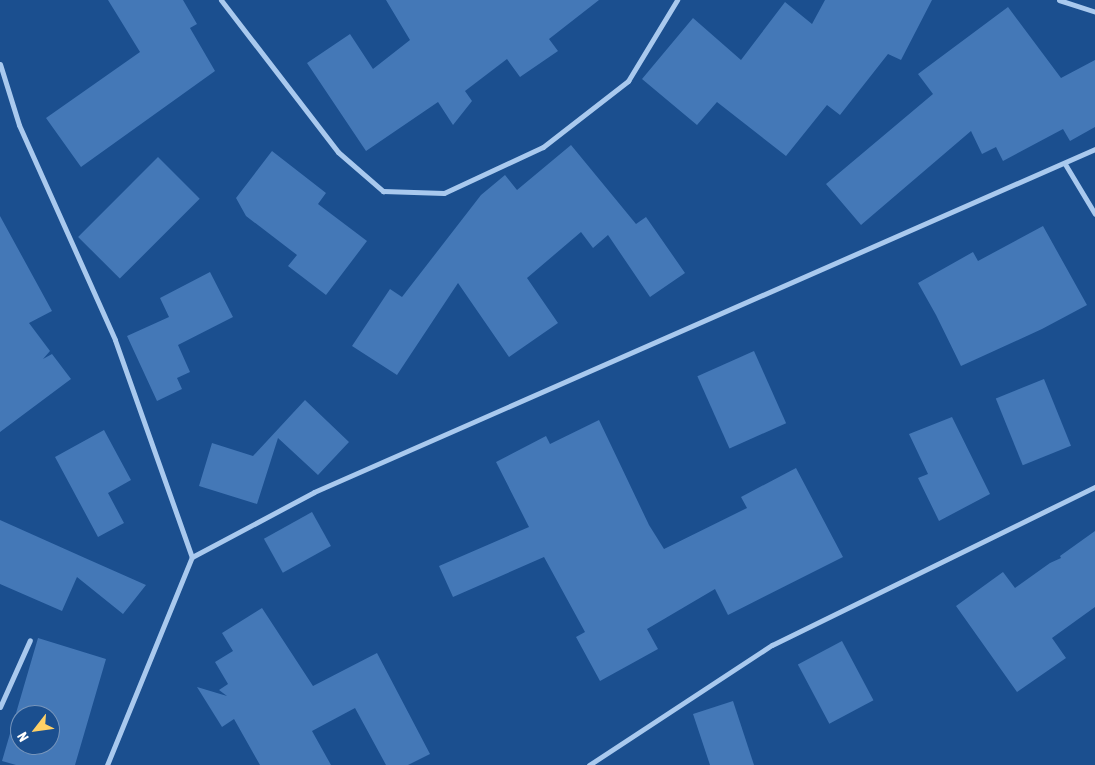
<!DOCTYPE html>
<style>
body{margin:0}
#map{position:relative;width:1095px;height:765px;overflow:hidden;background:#1b4f8f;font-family:"Asap Condensed",sans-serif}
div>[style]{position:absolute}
.building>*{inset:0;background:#4478b7;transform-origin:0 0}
.street>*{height:5px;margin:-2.5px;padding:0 2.5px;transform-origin:2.5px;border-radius:2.5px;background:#a9c9ee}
span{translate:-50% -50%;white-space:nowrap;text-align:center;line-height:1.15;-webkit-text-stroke:4px #1b4f8f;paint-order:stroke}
.north{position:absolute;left:10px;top:705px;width:50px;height:50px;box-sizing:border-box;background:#1b4f8f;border:1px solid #7695bc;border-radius:50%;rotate:240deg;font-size:14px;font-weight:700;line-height:20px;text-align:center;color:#fff}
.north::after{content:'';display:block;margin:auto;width:18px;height:22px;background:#ffd166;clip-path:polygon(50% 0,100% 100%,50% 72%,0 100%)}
</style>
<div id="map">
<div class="building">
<i style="clip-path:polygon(108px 0,183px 0,197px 24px,190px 28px,215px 71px,81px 167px,46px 118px,140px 52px)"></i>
<i style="clip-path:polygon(386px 0,599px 0,549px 39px,558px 51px,520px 77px,507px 59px,465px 91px,472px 101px,453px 125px,438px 102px,366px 151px,307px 63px,350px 34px,373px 69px,410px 40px)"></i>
<i style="clip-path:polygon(825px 0,932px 0,901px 60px,888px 54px,840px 115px,827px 105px,786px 156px,717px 102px,697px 125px,642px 79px,693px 18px,741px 60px,785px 2px,812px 24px)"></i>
<i style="clip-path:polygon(1008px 7px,1061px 78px,1095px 60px,1095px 127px,1070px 141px,1063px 129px,1003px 161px,996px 147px,982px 154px,971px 131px,861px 225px,826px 184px,933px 94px,918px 74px)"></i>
<i style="clip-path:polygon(571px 145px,636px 224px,646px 217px,685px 273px,650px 297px,608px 235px,593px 248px,581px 232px,527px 278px,558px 323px,509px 357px,458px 283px,397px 375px,352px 346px,390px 289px,402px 297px,481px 195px,505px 175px,517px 190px)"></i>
<i style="clip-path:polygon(272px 151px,326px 193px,318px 204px,367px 241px,326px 295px,288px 266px,297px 255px,246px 216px,236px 198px)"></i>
<i style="left:158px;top:157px;width:59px;height:113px;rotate:45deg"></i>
<i style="clip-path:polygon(0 216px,52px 311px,29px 323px,50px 351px,43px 359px,52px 354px,71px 379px,0 432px)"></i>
<i style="clip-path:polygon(1043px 226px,1087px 305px,1042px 329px,961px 366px,936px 315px,918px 283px,973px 252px,978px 261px)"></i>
<i style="clip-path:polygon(210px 272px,233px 317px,178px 345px,190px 372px,177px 378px,182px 389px,157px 401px,127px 336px,169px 317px,160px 298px)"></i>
<i style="left:754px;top:351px;width:79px;height:62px;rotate:66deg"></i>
<i style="left:1044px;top:379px;width:72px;height:52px;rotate:68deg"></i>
<i style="clip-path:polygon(305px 400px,349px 442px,318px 475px,278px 438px,257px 504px,199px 486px,212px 443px,253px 456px)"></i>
<i style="clip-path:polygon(952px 417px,990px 494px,939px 521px,918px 478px,928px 474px,909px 434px)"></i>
<i style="clip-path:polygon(599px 420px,649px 525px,664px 549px,747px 508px,741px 497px,796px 468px,843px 557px,728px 615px,715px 589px,647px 629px,658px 649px,600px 681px,576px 637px,585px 632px,544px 557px,453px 597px,439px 566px,529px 527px,496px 462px,546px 436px,550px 444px)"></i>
<i style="clip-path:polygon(104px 430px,131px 480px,108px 493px,124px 523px,98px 537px,55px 457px)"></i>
<i style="left:312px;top:512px;width:39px;height:55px;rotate:61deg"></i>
<i style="clip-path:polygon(0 520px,85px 558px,146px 585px,123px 614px,77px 577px,62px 611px,0 584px)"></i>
<i style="clip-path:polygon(1095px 531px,1095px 607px,1052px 638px,1066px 658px,1017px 692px,956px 606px,1003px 572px,1015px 588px,1050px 563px,1061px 558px,1060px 556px)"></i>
<i style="clip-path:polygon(262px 608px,313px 686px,377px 653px,430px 754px,408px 765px,386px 765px,355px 708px,312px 731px,331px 765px,260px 765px,234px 719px,222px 727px,197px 687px,227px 696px,219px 690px,228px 684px,215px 662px,233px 651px,222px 633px)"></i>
<i style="clip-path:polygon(evenodd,38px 638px,106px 659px,75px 765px,16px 765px,2px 761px,38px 638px,20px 715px,50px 715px,50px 745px,20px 745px,20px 715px)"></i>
<i style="left:842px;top:641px;width:67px;height:50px;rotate:62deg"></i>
<i style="clip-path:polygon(733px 701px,754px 765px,710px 765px,693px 714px)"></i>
</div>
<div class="street">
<i style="left:221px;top:0;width:192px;rotate:52.4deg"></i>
<i style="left:338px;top:152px;width:60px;rotate:40.9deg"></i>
<i style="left:383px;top:191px;width:61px;rotate:1.9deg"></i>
<i style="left:444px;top:193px;width:109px;rotate:-24.9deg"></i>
<i style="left:543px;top:147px;width:108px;rotate:-37.8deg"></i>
<i style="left:628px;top:81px;width:95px;rotate:-58.8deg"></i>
<i style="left:1059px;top:0;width:38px;rotate:18deg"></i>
<i style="left:0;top:64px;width:64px;rotate:72.7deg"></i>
<i style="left:19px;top:125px;width:235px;rotate:65.9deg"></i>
<i style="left:115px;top:340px;width:230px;rotate:70.5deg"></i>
<i style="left:1065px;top:164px;width:58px;rotate:59deg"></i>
<i style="left:0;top:707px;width:73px;rotate:-65.9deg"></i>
<i style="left:107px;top:765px;width:225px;rotate:-67.8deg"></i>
<i style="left:192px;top:557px;width:138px;rotate:-28deg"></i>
<i style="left:314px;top:492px;width:853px;rotate:-23.71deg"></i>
<i style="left:589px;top:765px;width:219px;rotate:-33.3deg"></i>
<i style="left:772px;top:645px;width:360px;rotate:-26.1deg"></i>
</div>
<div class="north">N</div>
</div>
